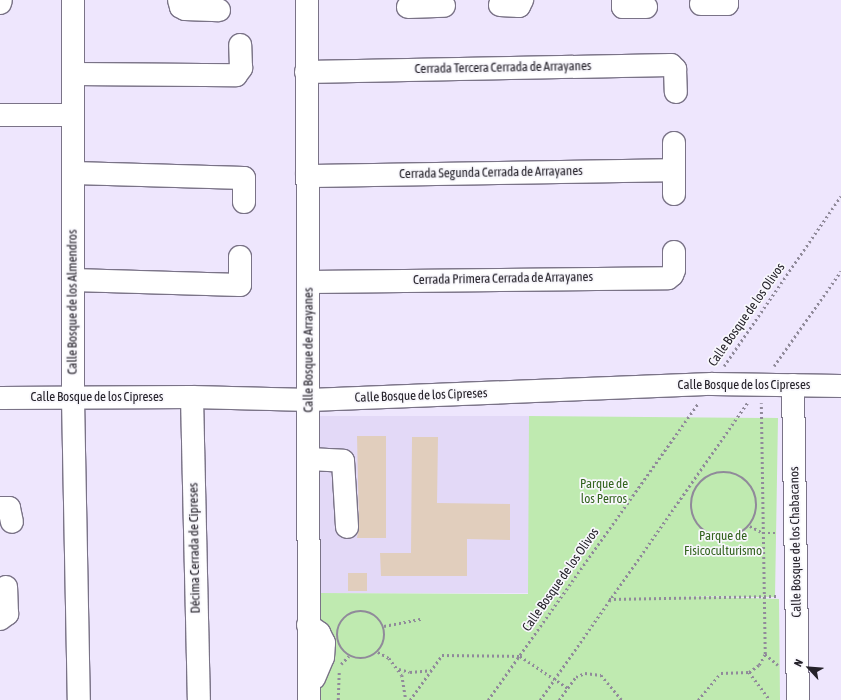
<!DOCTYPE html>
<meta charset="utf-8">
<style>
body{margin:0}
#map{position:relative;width:841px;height:700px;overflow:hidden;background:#eee6fd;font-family:"Asap Condensed",sans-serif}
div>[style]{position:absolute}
.built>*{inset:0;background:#e3d9f7;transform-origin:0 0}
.green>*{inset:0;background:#bfeab0}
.building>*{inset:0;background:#e1cebd;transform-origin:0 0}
.path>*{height:2.5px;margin-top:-1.25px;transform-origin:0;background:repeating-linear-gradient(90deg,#908a9a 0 2px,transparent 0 5px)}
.path>.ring{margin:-1.25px;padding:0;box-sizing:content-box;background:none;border:2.5px solid #908a9a;border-radius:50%}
.roads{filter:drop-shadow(1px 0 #7a7387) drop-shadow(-1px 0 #7a7387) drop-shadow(0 1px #7a7387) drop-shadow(0 -1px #7a7387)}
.minor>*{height:22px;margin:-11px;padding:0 11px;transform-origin:11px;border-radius:11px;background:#fff}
span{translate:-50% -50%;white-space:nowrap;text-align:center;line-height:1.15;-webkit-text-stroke:3.5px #f8f7fc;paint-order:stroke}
.street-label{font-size:13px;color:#242129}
.park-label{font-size:13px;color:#34641f}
.north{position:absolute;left:789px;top:648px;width:40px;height:40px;-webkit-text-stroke:3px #f8f7fc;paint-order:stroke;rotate:296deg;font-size:11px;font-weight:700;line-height:16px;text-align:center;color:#242129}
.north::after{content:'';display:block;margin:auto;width:14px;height:18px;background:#242129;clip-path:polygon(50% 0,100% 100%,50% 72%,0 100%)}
</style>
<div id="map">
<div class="built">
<i style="left:320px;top:416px;width:209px;height:177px"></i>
</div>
<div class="green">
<i style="clip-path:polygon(529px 416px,778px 418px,775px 597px,674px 596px,779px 599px,780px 700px,320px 700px,319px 593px,528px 594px)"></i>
</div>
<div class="building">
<i style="clip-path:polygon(357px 436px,386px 436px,386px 538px,357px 538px,359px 526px)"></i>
<i style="clip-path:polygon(412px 437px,438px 437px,437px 503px,510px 504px,510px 540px,467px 539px,467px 576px,381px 576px,380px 553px,411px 553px)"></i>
<i style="left:348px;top:573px;width:19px;height:18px"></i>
</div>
<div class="path">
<i style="left:724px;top:366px;width:206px;rotate:-55.5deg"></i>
<i style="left:774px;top:366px;width:116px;rotate:-54.8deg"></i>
<i class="ring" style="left:691px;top:472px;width:63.5px;height:63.5px"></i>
<i style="left:750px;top:526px;width:15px;rotate:28deg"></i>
<i style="left:763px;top:533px;width:15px"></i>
<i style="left:609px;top:599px;width:169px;rotate:-1deg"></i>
<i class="ring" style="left:337px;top:611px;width:45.5px;height:45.5px"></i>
<i style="left:384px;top:626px;width:38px;rotate:-11deg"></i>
<i style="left:378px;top:652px;width:13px;rotate:29deg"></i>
<i style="left:389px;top:658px;width:21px;rotate:53deg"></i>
<i style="left:402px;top:675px;width:25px;rotate:81deg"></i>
<i style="left:765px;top:654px;width:17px;rotate:40deg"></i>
<i style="left:341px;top:664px;width:11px;rotate:-45deg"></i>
<i style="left:399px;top:669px;width:11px;rotate:15deg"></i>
<i style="left:410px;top:672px;width:21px;rotate:-5deg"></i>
<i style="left:749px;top:672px;width:35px;rotate:53deg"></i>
<i style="left:338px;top:700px;width:29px;rotate:-88deg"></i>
<i style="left:410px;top:700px;width:55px;rotate:-54.6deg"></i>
<i style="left:442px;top:655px;width:78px;rotate:0.7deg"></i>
<i style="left:520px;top:656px;width:58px;rotate:33.7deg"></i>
<i style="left:488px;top:700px;width:364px;rotate:-54.7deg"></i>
<i style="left:540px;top:700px;width:363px;rotate:-55.1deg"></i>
<i style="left:559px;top:700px;width:29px;rotate:-54deg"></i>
<i style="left:576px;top:677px;width:10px;rotate:-24deg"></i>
<i style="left:585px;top:673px;width:16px;rotate:7deg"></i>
<i style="left:601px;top:675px;width:33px;rotate:50deg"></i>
<i style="left:698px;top:700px;width:35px;rotate:-50deg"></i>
<i style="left:721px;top:673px;width:28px;rotate:-2deg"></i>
<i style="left:749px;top:672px;width:12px;rotate:-35deg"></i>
<i style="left:759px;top:665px;width:13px;rotate:-61deg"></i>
<i style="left:765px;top:654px;width:251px;rotate:-90.9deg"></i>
</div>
<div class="roads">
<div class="minor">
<i style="left:73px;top:0;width:398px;rotate:90deg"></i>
<i style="left:73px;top:398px;width:302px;rotate:88.9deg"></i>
<i style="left:179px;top:0;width:7px;rotate:74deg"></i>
<i style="left:181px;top:7px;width:4px;rotate:27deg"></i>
<i style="left:185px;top:9px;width:34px;rotate:2deg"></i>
<i style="left:307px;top:0;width:700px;rotate:89.84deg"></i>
<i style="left:623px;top:0;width:7px;rotate:90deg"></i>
<i style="left:623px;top:7px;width:23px"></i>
<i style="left:0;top:3px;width:3px;rotate:-72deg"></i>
<i style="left:701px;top:4px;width:26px"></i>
<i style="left:727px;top:4px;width:4px;rotate:-90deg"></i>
<i style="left:500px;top:5px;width:19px;rotate:3deg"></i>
<i style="left:519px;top:6px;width:7px;rotate:-63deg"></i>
<i style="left:408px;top:7px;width:36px;rotate:-2deg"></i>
<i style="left:306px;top:72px;width:365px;rotate:-1.1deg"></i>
<i style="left:671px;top:65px;width:6px;rotate:45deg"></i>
<i style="left:675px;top:69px;width:23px;rotate:88deg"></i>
<i style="left:74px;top:74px;width:162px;rotate:0.4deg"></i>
<i style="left:236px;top:75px;width:9px;rotate:-54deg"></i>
<i style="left:241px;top:68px;width:23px;rotate:-92deg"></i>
<i style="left:0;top:115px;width:73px"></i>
<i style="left:74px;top:173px;width:170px;rotate:1.7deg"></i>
<i style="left:244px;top:178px;width:24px;rotate:90deg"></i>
<i style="left:307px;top:176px;width:367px;rotate:-0.9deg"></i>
<i style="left:674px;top:194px;width:51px;rotate:-90deg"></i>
<i style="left:73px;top:280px;width:167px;rotate:1.7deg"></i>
<i style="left:240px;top:285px;width:28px;rotate:-90deg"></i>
<i style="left:309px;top:282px;width:359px;rotate:-0.6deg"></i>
<i style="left:668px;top:278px;width:5px;rotate:-37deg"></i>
<i style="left:672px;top:275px;width:5px;rotate:-68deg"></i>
<i style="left:674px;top:270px;width:18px;rotate:-90deg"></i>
<i style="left:793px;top:385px;width:315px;rotate:89.1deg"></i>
<i style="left:192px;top:397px;width:303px;rotate:88.7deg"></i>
<i style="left:0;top:398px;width:192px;rotate:-0.3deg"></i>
<i style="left:192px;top:397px;width:118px;rotate:1.5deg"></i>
<i style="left:310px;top:400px;width:402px;rotate:-2.3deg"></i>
<i style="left:712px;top:384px;width:129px;rotate:0.9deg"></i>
<i style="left:309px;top:459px;width:34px;rotate:3deg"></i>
<i style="left:343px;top:461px;width:66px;rotate:86.5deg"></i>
<i style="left:0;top:508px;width:9px"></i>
<i style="left:9px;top:508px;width:14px;rotate:78deg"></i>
<i style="left:0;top:619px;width:9px;rotate:-36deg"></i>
<i style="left:7px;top:614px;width:27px;rotate:-92deg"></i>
<i style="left:308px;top:625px;width:14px;rotate:36deg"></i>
<i style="left:319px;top:633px;width:11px;rotate:63deg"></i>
<i style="left:324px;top:643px;width:14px;rotate:94deg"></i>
<i style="left:323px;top:657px;width:23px;rotate:113deg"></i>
</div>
</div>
<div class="street-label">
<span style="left:503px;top:68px;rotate:-1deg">Cerrada Tercera Cerrada de Arrayanes</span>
<span style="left:491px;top:173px;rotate:-1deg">Cerrada Segunda Cerrada de Arrayanes</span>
<span style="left:503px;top:279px;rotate:-1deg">Cerrada Primera Cerrada de Arrayanes</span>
<span style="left:73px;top:302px;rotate:-90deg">Calle Bosque de los Almendros</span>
<span style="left:747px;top:315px;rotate:-55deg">Calle Bosque de los Olivos</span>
<span style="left:309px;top:350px;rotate:-90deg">Calle Bosque de Arrayanes</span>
<span style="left:744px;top:385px">Calle Bosque de los Cipreses</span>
<span style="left:421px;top:396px;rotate:-2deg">Calle Bosque de los Cipreses</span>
<span style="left:97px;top:397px">Calle Bosque de los Cipreses</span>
<span style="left:796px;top:542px;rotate:-91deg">Calle Bosque de los Chabacanos</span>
<span style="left:195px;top:548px;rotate:-91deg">Décima Cerrada de Cipreses</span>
<span style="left:561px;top:580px;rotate:-55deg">Calle Bosque de los Olivos</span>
</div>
<div class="park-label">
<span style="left:604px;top:492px">Parque de<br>los Perros</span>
<span style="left:723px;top:544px">Parque de<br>Fisicoculturismo</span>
</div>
<div class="north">N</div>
</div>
